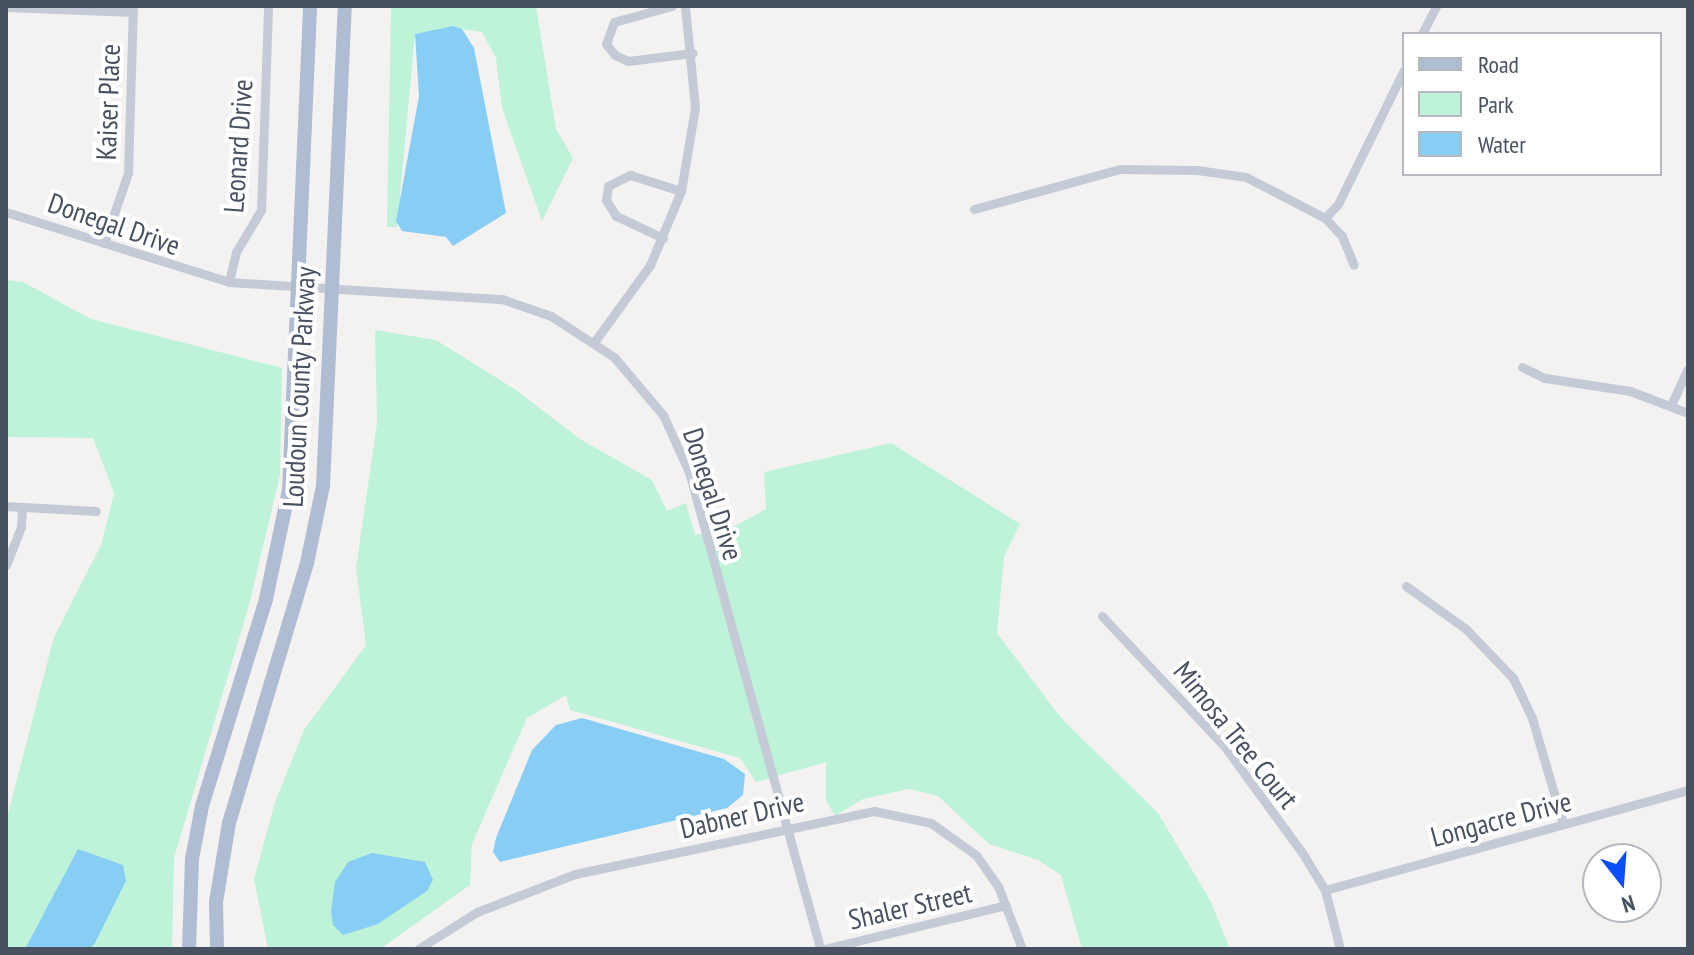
<!DOCTYPE html>
<style>
body{margin:0}
#map{position:relative;width:1694px;height:955px;overflow:hidden;background:#f4f2f1;font-family:"PT Sans Narrow",sans-serif}
div>[style]{position:absolute}
.green>*{inset:0;background:#bef3da}
.water>*{inset:0;background:#88cdf4}
.minor>*{height:9px;margin:-4.5px;padding:0 4.5px;transform-origin:4.5px;border-radius:4.5px;background:#c4cbd7}
.primary>*{height:14px;margin:-7px;padding:0 7px;transform-origin:7px;border-radius:7px;background:#afbcd2}
span{translate:-50% -50%;white-space:nowrap;text-align:center;line-height:1.15;-webkit-text-stroke:8px #fff;paint-order:stroke}
.street-label{font-size:28px;color:#475161}
.frame{position:absolute;inset:0;border:8px solid #475161;pointer-events:none}
.legend{position:absolute;left:1402px;top:32px;width:260px;height:144px;box-sizing:border-box;background:#fff;border:2px solid #b5b9c0;margin:0;padding:10px 14px;list-style:none;font-size:24px;color:#475161}
.legend li{display:flex;align-items:center;gap:16px;height:40px}
.legend b{width:40px;border:2px solid #b5b9c0}
.north{position:absolute;left:1582px;top:843px;width:80px;height:80px;box-sizing:border-box;background:#fff;border:2px solid #b5b9c0;border-radius:50%;rotate:163deg;font-size:22px;font-weight:700;line-height:32px;text-align:center;color:#475161}
.north::after{content:'';display:block;margin:auto;width:28px;height:36px;background:#0a4ef5;clip-path:polygon(50% 0,100% 100%,50% 72%,0 100%)}
</style>
<div id="map">
<div class="green">
<i style="clip-path:polygon(391px 6px,536px 6px,556px 129px,573px 158px,542px 221px,502px 108px,496px 58px,482px 32px,462px 29px,415px 34px,397px 227px,387px 227px)"></i>
<i style="clip-path:polygon(6px 280px,23px 282px,91px 319px,282px 368px,280px 475px,249px 605px,174px 858px,172px 949px,6px 949px,6px 821px,54px 637px,101px 545px,114px 493px,93px 438px,6px 437px)"></i>
<i style="clip-path:polygon(375px 330px,436px 340px,516px 390px,580px 439px,652px 480px,667px 511px,686px 503px,695px 535px,733px 527px,766px 509px,764px 472px,891px 443px,1020px 524px,1004px 557px,997px 633px,1061px 718px,1158px 813px,1210px 900px,1230px 949px,1082px 949px,1061px 875px,1038px 860px,989px 844px,938px 796px,909px 789px,863px 799px,835px 816px,826px 800px,826px 762px,756px 782px,740px 758px,570px 710px,566px 695px,527px 718px,472px 844px,470px 885px,380px 949px,268px 949px,254px 879px,275px 802px,304px 730px,366px 645px,356px 568px,377px 423px)"></i>
</div>
<div class="water">
<i style="clip-path:polygon(453px 26px,462px 29px,474px 48px,506px 213px,453px 246px,446px 237px,402px 231px,396px 221px,419px 96px,415px 34px)"></i>
<i style="clip-path:polygon(582px 718px,724px 759px,745px 774px,743px 795px,727px 808px,500px 862px,493px 852px,496px 838px,532px 750px,556px 725px)"></i>
<i style="clip-path:polygon(78px 849px,123px 865px,126px 881px,95px 943px,89px 949px,25px 949px)"></i>
<i style="clip-path:polygon(372px 853px,425px 862px,433px 880px,427px 891px,378px 924px,343px 935px,333px 925px,331px 911px,335px 882px,348px 862px)"></i>
</div>
<div class="minor">
<i style="left:672px;top:6px;width:60px;rotate:164.6deg"></i>
<i style="left:614px;top:22px;width:23px;rotate:110deg"></i>
<i style="left:606px;top:44px;width:14px;rotate:51deg"></i>
<i style="left:615px;top:55px;width:14px;rotate:25deg"></i>
<i style="left:628px;top:61px;width:65px;rotate:-7deg"></i>
<i style="left:6px;top:7px;width:127px;rotate:2.3deg"></i>
<i style="left:1422px;top:34px;width:31px;rotate:-63deg"></i>
<i style="left:974px;top:209px;width:151px;rotate:-15.3deg"></i>
<i style="left:1120px;top:169px;width:77px;rotate:0.7deg"></i>
<i style="left:1197px;top:170px;width:49px;rotate:8.1deg"></i>
<i style="left:1246px;top:177px;width:89px;rotate:27.4deg"></i>
<i style="left:1325px;top:218px;width:25px;rotate:47deg"></i>
<i style="left:1342px;top:236px;width:31px;rotate:68deg"></i>
<i style="left:6px;top:212px;width:234px;rotate:17.4deg"></i>
<i style="left:229px;top:282px;width:274px;rotate:3.6deg"></i>
<i style="left:502px;top:299px;width:52px;rotate:19.1deg"></i>
<i style="left:551px;top:316px;width:75px;rotate:33.1deg"></i>
<i style="left:614px;top:357px;width:76px;rotate:49.8deg"></i>
<i style="left:663px;top:415px;width:63px;rotate:65.5deg"></i>
<i style="left:689px;top:472px;width:495px;rotate:74.6deg"></i>
<i style="left:1325px;top:218px;width:19px;rotate:-47deg"></i>
<i style="left:1338px;top:204px;width:149px;rotate:-63.8deg"></i>
<i style="left:663px;top:238px;width:52px;rotate:-154.9deg"></i>
<i style="left:616px;top:216px;width:19px;rotate:-122deg"></i>
<i style="left:606px;top:200px;width:14px;rotate:-82deg"></i>
<i style="left:608px;top:186px;width:25px;rotate:-27deg"></i>
<i style="left:630px;top:175px;width:53px;rotate:17.4deg"></i>
<i style="left:104px;top:243px;width:74px;rotate:-71.1deg"></i>
<i style="left:128px;top:173px;width:167px;rotate:-88.3deg"></i>
<i style="left:229px;top:282px;width:31px;rotate:-77deg"></i>
<i style="left:236px;top:252px;width:49px;rotate:-59.2deg"></i>
<i style="left:261px;top:210px;width:204px;rotate:-88deg"></i>
<i style="left:595px;top:341px;width:94px;rotate:-54.1deg"></i>
<i style="left:650px;top:265px;width:80px;rotate:-67.3deg"></i>
<i style="left:681px;top:191px;width:85px;rotate:-80.5deg"></i>
<i style="left:695px;top:107px;width:101px;rotate:-95.7deg"></i>
<i style="left:1522px;top:367px;width:25px;rotate:26deg"></i>
<i style="left:1545px;top:378px;width:86px;rotate:8.7deg"></i>
<i style="left:1630px;top:391px;width:62px;rotate:20.8deg"></i>
<i style="left:1671px;top:405px;width:40px;rotate:-65deg"></i>
<i style="left:6px;top:506px;width:90px;rotate:3.2deg"></i>
<i style="left:6px;top:565px;width:41px;rotate:-68.5deg"></i>
<i style="left:21px;top:527px;width:20px;rotate:-87deg"></i>
<i style="left:1406px;top:586px;width:74px;rotate:35.6deg"></i>
<i style="left:1466px;top:629px;width:68px;rotate:46.2deg"></i>
<i style="left:1513px;top:678px;width:44px;rotate:64.6deg"></i>
<i style="left:1532px;top:718px;width:110px;rotate:73.7deg"></i>
<i style="left:1102px;top:616px;width:180px;rotate:46.8deg"></i>
<i style="left:1225px;top:747px;width:132px;rotate:53.9deg"></i>
<i style="left:1303px;top:854px;width:42px;rotate:58.6deg"></i>
<i style="left:1325px;top:890px;width:61px;rotate:75.7deg"></i>
<i style="left:1325px;top:890px;width:377px;rotate:-15.4deg"></i>
<i style="left:418px;top:949px;width:70px;rotate:-32.1deg"></i>
<i style="left:477px;top:912px;width:105px;rotate:-21.2deg"></i>
<i style="left:575px;top:874px;width:306px;rotate:-11.9deg"></i>
<i style="left:874px;top:811px;width:58px;rotate:11.9deg"></i>
<i style="left:931px;top:823px;width:55px;rotate:35.4deg"></i>
<i style="left:976px;top:855px;width:38px;rotate:55deg"></i>
<i style="left:998px;top:886px;width:67px;rotate:69.1deg"></i>
<i style="left:824px;top:949px;width:187px;rotate:-13.6deg"></i>
</div>
<div class="primary">
<i style="left:189px;top:949px;width:90px;rotate:-88.1deg"></i>
<i style="left:192px;top:859px;width:54px;rotate:-79.3deg"></i>
<i style="left:202px;top:806px;width:217px;rotate:-72.8deg"></i>
<i style="left:266px;top:599px;width:111px;rotate:-78.1deg"></i>
<i style="left:289px;top:490px;width:484px;rotate:-87.5deg"></i>
<i style="left:217px;top:949px;width:47px;rotate:-91.2deg"></i>
<i style="left:216px;top:902px;width:80px;rotate:-80.7deg"></i>
<i style="left:229px;top:823px;width:271px;rotate:-73.3deg"></i>
<i style="left:307px;top:563px;width:79px;rotate:-78.3deg"></i>
<i style="left:323px;top:486px;width:481px;rotate:-87.4deg"></i>
</div>
<div class="street-label">
<span style="left:108px;top:102px;rotate:-88deg">Kaiser Place</span>
<span style="left:238px;top:146px;rotate:-86deg">Leonard Drive</span>
<span style="left:114px;top:224px;rotate:19deg">Donegal Drive</span>
<span style="left:299px;top:387px;rotate:-87deg">Loudoun County Parkway</span>
<span style="left:713px;top:494px;rotate:72deg">Donegal Drive</span>
<span style="left:1236px;top:735px;rotate:51deg">Mimosa Tree Court</span>
<span style="left:742px;top:815px;rotate:-13deg">Dabner Drive</span>
<span style="left:1501px;top:819px;rotate:-15deg">Longacre Drive</span>
<span style="left:910px;top:906px;rotate:-13deg">Shaler Street</span>
</div>
<div class="frame"></div>
<ul class="legend">
<li><b style="height:10px;background:#afbcd2"></b>Road</li>
<li><b style="height:22px;background:#bef3da"></b>Park</li>
<li><b style="height:22px;background:#88cdf4"></b>Water</li>
</ul>
<div class="north">N</div>
</div>
